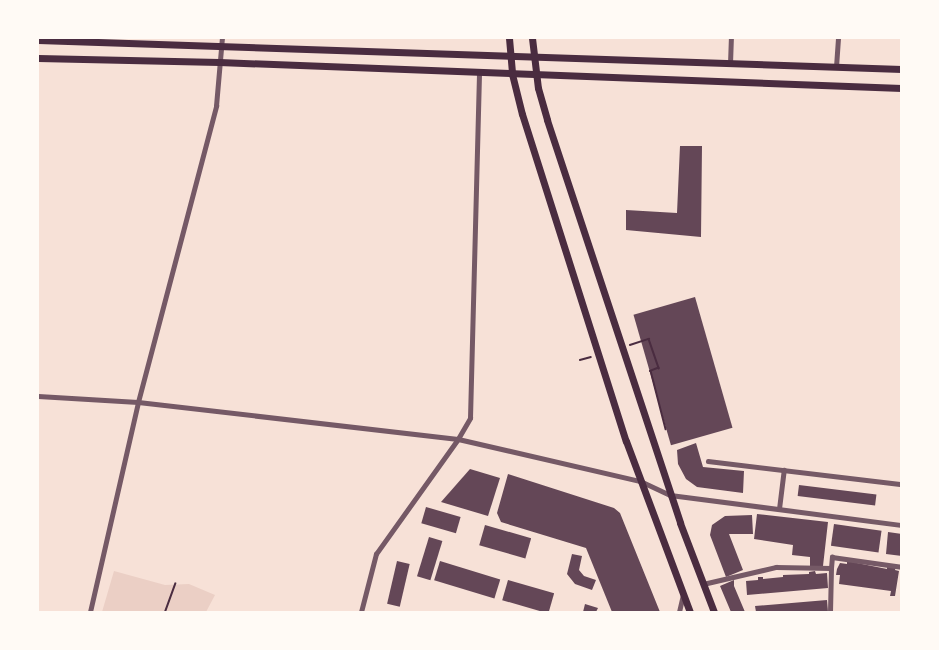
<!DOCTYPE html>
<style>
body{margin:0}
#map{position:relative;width:939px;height:650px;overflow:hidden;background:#f7e1d7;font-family:Commissioner,sans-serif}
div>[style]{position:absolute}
.green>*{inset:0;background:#ebcfc5}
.building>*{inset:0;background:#644757;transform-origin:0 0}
.path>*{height:1.5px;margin:-0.75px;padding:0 0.75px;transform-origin:0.75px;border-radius:0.75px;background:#4a2c40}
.minor>*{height:4.5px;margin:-2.25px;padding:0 2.25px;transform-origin:2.25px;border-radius:2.25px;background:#755966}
.tertiary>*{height:5px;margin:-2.5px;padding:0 2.5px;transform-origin:2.5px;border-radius:2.5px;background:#755966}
.primary>*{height:7px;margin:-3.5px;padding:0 3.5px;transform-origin:3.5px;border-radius:3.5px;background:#4a2c40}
span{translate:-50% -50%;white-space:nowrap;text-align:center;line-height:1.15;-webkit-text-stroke:6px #fffaf5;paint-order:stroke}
.frame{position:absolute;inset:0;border:39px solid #fffaf5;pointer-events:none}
</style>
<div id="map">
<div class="green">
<i style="clip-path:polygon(114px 571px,165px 585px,189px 584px,215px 595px,206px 612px,102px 612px)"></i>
</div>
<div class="building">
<i style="clip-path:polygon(680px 146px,702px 146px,701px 237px,626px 230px,626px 210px,677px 213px)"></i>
<i style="left:695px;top:297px;width:136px;height:64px;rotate:74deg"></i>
<i style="clip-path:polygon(696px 443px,703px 467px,744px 471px,743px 493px,697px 487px,686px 479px,678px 464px,677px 450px)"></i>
<i style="clip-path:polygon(470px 469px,500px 478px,488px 516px,441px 502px)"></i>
<i style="clip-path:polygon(508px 474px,614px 508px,620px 513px,660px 612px,612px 612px,586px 548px,501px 522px,497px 513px)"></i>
<i style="left:799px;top:485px;width:78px;height:11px;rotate:7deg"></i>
<i style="left:426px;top:507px;width:36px;height:17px;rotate:16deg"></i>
<i style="clip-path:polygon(757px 514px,828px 522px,823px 566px,810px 566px,810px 557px,792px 555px,793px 545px,754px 539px)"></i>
<i style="clip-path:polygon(752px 515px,753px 534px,729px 534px,743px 570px,726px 577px,710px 535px,712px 525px,725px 516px)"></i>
<i style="left:834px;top:524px;width:48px;height:22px;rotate:8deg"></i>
<i style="left:485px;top:525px;width:48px;height:21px;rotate:16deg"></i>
<i style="clip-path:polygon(888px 532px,902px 534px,902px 556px,886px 554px)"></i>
<i style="left:429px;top:537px;width:14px;height:41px;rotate:17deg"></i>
<i style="clip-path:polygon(572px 554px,582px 556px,579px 570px,584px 576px,596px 580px,592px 590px,575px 584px,567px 574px)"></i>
<i style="left:397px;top:561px;width:13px;height:44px;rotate:13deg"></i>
<i style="left:440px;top:561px;width:63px;height:20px;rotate:17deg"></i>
<i style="clip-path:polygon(847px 561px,887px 569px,887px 566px,896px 567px,895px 570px,899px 571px,895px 596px,890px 596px,891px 591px,839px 584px,840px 575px,836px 575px,837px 569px,840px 563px,847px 564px)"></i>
<i style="clip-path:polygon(815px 571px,816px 574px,827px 573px,828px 588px,747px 595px,746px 581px,758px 580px,758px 577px,763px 577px,763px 579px,783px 577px,783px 575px,809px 574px,809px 572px)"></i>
<i style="left:508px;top:580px;width:48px;height:21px;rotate:16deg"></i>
<i style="clip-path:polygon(734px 580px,734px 586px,745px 612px,731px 612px,720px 586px)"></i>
<i style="clip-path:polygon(827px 600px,828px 612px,756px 612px,755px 606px)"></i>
<i style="clip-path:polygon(585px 604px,598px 608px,596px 612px,583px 612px)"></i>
</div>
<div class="path">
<i style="left:630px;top:345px;width:20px;rotate:-18deg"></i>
<i style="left:649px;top:339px;width:31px;rotate:71deg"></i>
<i style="left:659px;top:368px;width:9px;rotate:159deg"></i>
<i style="left:651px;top:371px;width:60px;rotate:75.5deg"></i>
<i style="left:580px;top:360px;width:11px;rotate:-15deg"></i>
<i style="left:165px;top:612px;width:30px;rotate:-70deg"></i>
</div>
<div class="minor">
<i style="left:730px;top:64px;width:26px;rotate:-88deg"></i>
<i style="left:836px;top:67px;width:29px;rotate:-86deg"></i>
<i style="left:708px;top:461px;width:195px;rotate:6.8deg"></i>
<i style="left:779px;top:509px;width:39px;rotate:-83deg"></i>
<i style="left:703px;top:584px;width:75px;rotate:-13.1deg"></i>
<i style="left:776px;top:567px;width:55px;rotate:1deg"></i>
<i style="left:831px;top:568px;width:11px;rotate:-85deg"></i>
<i style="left:832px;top:557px;width:71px;rotate:8.1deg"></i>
<i style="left:90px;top:612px;width:215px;rotate:-77.1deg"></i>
<i style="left:138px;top:402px;width:306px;rotate:-75.2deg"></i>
<i style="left:216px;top:106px;width:68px;rotate:-85deg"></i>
<i style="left:361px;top:612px;width:60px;rotate:-75.5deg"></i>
<i style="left:376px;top:554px;width:141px;rotate:-54.5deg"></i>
<i style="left:458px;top:439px;width:24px;rotate:-60deg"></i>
<i style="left:470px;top:418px;width:345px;rotate:-88.5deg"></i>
<i style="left:679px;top:612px;width:17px;rotate:-77deg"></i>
<i style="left:830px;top:612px;width:44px;rotate:-88.7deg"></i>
</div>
<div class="tertiary">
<i style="left:38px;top:396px;width:100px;rotate:3.4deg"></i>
<i style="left:138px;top:402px;width:322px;rotate:6.6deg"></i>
<i style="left:458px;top:439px;width:187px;rotate:13deg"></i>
<i style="left:640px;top:481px;width:33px;rotate:25deg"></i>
<i style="left:670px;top:495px;width:234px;rotate:7.4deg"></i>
</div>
<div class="primary">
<i style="left:509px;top:38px;width:36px;rotate:85deg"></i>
<i style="left:512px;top:74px;width:41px;rotate:76deg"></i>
<i style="left:522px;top:114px;width:343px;rotate:72.4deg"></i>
<i style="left:626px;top:441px;width:183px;rotate:69.5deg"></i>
<i style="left:532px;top:38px;width:50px;rotate:83.2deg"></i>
<i style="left:538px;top:88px;width:33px;rotate:74deg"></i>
<i style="left:547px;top:120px;width:424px;rotate:71.7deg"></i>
<i style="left:680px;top:523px;width:95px;rotate:69.1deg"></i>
<i style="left:38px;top:40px;width:864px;rotate:1.92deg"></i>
<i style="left:38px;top:58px;width:181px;rotate:1.3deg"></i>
<i style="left:219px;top:62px;width:683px;rotate:2.18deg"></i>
</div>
<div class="frame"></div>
</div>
